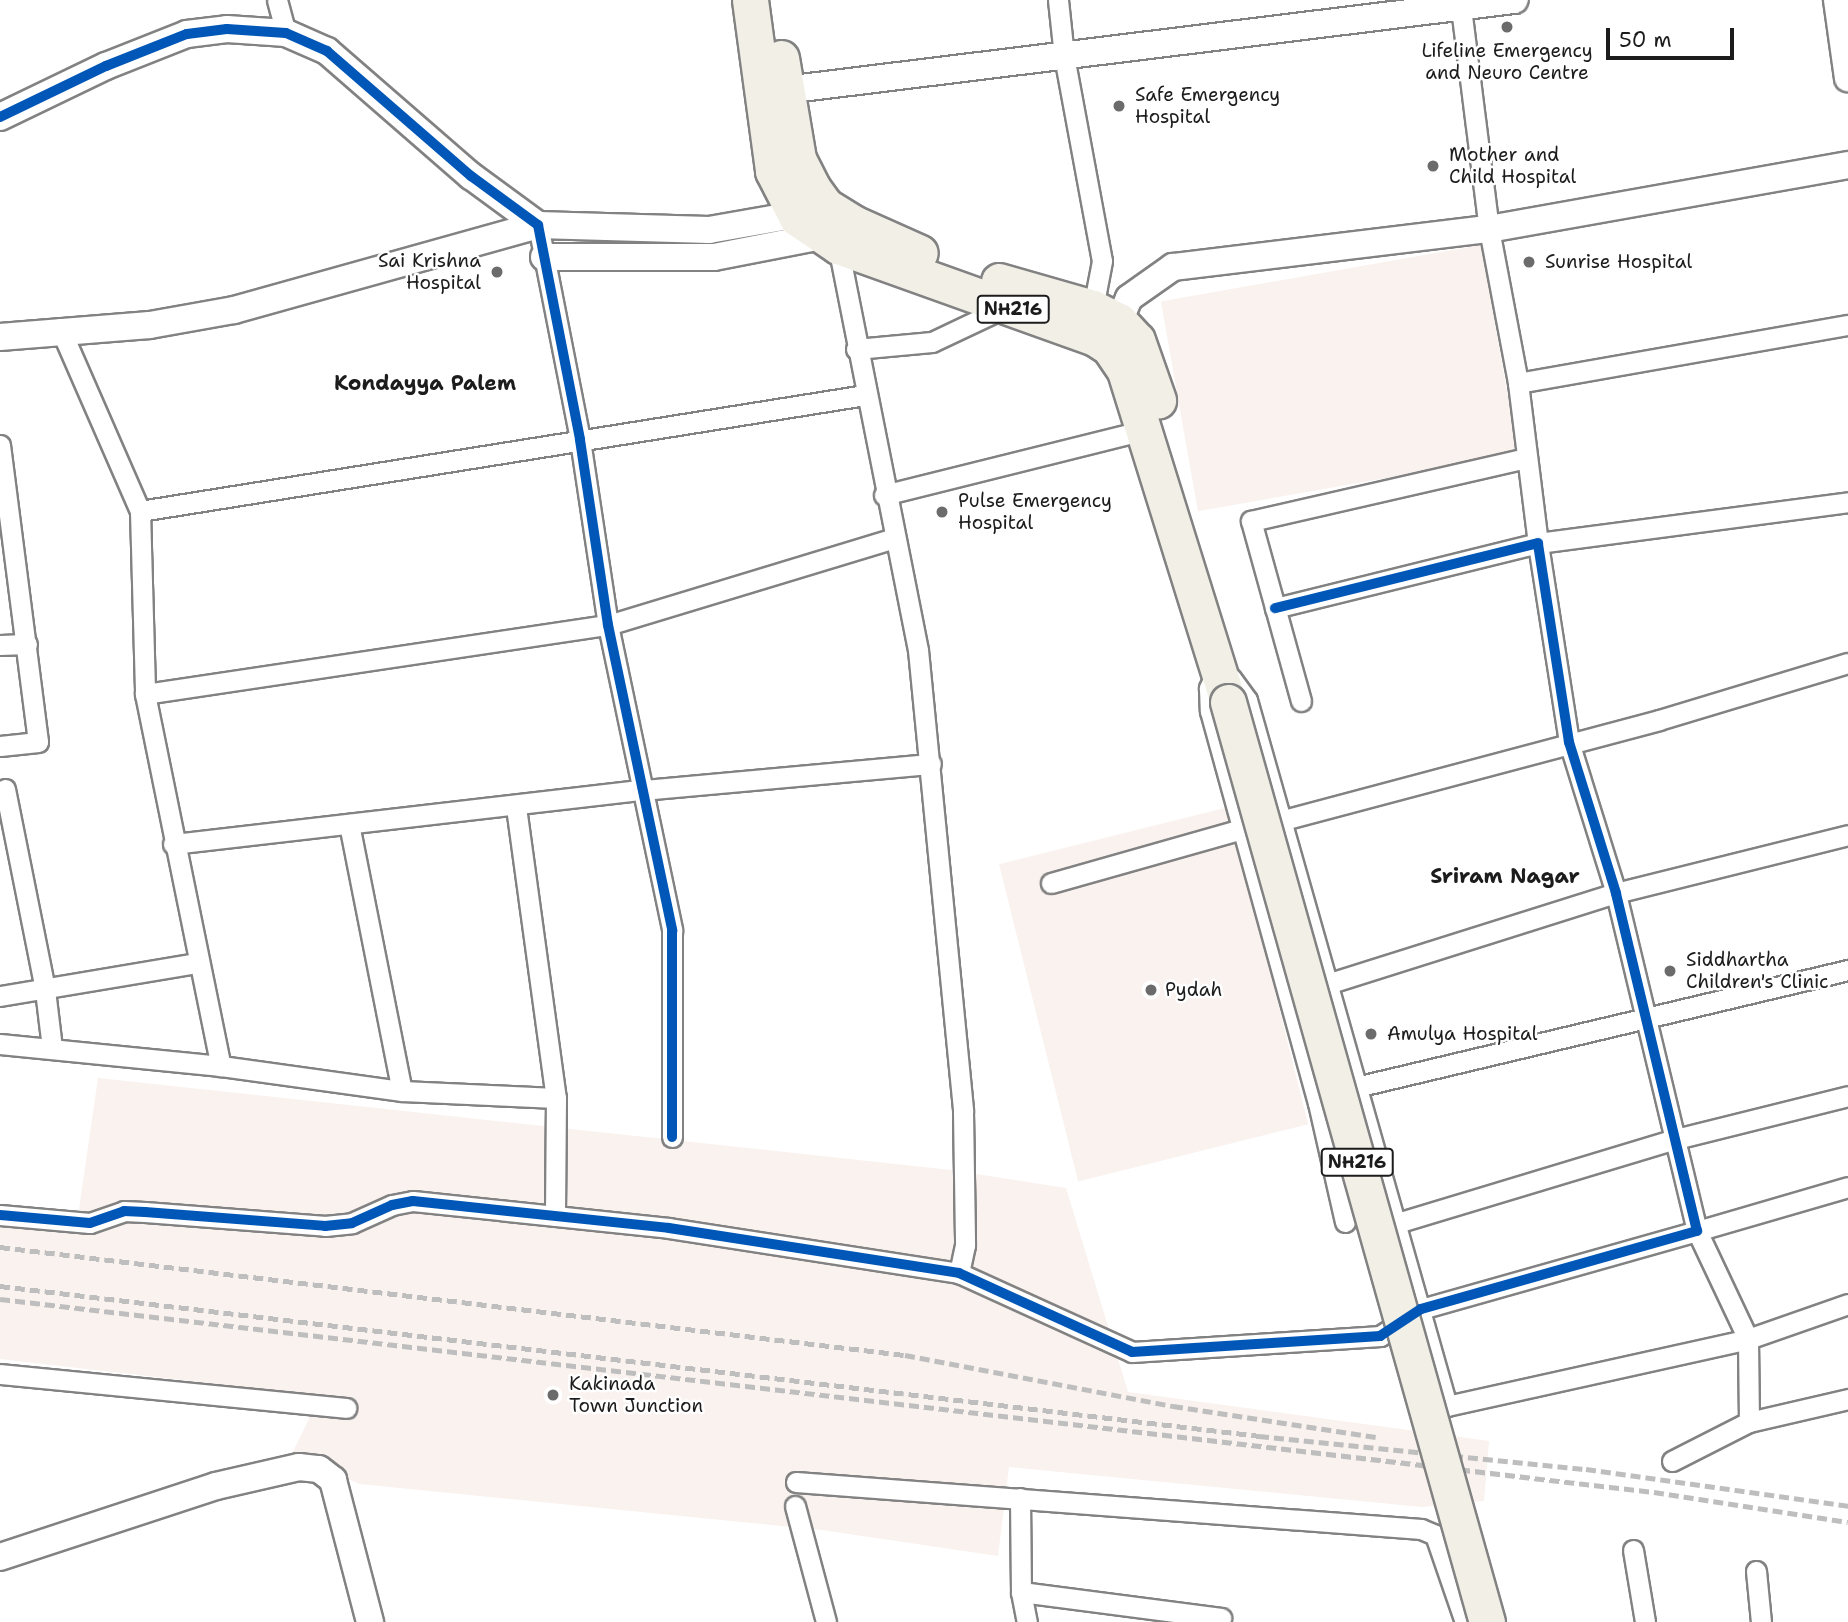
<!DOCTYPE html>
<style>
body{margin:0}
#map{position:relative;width:1848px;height:1622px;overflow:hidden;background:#fff;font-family:"Shantell Sans",sans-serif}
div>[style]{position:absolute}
.built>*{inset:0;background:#f9f2ee;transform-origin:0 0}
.roads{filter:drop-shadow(2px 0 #828282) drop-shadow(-2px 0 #828282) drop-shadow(0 2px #828282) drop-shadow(0 -2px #828282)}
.street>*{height:19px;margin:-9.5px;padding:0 9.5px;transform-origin:9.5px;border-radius:9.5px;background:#fff}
.secondary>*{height:26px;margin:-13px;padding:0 13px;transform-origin:13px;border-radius:13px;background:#fff}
.highway>*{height:35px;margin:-17.5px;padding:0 17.5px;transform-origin:17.5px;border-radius:17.5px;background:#f2efe6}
.rail>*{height:5px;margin-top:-2.5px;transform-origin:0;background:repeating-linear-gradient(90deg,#bebebe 0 10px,transparent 0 15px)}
.bridges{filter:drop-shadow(2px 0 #828282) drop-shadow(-2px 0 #828282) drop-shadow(0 2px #828282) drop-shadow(0 -2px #828282)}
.highway-bridge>*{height:35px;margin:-17.5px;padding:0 17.5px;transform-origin:17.5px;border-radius:17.5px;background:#f2efe6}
.cycleway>*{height:10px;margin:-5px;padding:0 5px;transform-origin:5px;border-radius:5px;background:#0057b8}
.dots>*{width:19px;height:19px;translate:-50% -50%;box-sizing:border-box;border:4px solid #fff;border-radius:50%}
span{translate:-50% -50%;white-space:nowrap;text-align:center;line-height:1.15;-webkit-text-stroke:5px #fff;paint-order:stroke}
.shield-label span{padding:2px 5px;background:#fff;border:2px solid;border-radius:5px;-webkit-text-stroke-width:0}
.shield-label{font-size:18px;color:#1c1c1c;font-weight:700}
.poi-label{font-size:19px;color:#1c1c1c}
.left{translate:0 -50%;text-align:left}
.right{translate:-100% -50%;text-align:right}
.neighbourhood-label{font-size:21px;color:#1c1c1c;font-weight:700}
.scale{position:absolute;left:1606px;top:28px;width:128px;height:32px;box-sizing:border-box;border:4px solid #1c1c1c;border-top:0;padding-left:9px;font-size:21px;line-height:24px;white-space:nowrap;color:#1c1c1c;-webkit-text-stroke:5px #fff;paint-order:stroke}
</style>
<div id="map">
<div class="built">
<i style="left:1481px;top:245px;width:213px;height:325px;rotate:80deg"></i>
<i style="left:1229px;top:807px;width:327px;height:237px;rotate:76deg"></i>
<i style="clip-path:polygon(98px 1078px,951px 1170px,1066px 1188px,1128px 1392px,1489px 1441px,1484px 1501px,1422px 1507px,1009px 1467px,998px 1556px,822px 1530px,360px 1484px,291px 1456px,320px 1396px,0 1359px,0 1208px,78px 1216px)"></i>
</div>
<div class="roads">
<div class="street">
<i style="left:277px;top:0;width:34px;rotate:75deg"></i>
<i style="left:1058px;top:0;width:56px;rotate:83.9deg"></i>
<i style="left:1064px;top:56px;width:208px;rotate:79.5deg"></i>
<i style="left:1102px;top:261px;width:48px;rotate:100.8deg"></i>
<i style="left:1460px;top:0;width:231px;rotate:82.8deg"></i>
<i style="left:1489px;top:229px;width:157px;rotate:79.3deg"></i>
<i style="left:1518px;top:383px;width:161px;rotate:82.9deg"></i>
<i style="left:1538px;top:543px;width:313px;rotate:-7.5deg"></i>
<i style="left:538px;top:225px;width:219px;rotate:78.9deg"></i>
<i style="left:580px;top:440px;width:187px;rotate:81.4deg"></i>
<i style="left:608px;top:625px;width:312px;rotate:78.1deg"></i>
<i style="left:672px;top:930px;width:207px;rotate:90deg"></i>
<i style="left:838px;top:246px;width:412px;rotate:78.8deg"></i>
<i style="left:918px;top:650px;width:464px;rotate:84.4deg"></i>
<i style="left:963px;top:1112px;width:133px;rotate:89.1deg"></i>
<i style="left:965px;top:1245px;width:29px;rotate:102deg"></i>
<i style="left:60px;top:328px;width:200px;rotate:66.4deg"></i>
<i style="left:140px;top:511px;width:183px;rotate:88.4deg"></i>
<i style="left:145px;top:694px;width:380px;rotate:78.5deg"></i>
<i style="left:856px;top:349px;width:76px;rotate:-5.3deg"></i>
<i style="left:932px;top:342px;width:82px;rotate:-25.3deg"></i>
<i style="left:1518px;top:383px;width:335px;rotate:-10deg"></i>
<i style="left:0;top:445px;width:299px;rotate:82.7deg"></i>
<i style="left:38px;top:742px;width:38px;rotate:174deg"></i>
<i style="left:884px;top:495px;width:269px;rotate:-14deg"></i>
<i style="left:140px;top:511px;width:734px;rotate:-9.09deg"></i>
<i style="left:0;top:645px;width:27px;rotate:-2deg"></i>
<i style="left:1216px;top:673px;width:17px;rotate:115deg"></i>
<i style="left:1209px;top:688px;width:23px;rotate:88deg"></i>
<i style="left:1210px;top:711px;width:407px;rotate:74.6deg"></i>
<i style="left:1318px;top:1103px;width:122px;rotate:77.2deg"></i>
<i style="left:1231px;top:678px;width:27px;rotate:54deg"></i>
<i style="left:1247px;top:700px;width:734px;rotate:74.18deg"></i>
<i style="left:1447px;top:1406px;width:308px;rotate:-12.5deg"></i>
<i style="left:1748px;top:1339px;width:106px;rotate:-19.3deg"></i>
<i style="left:145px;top:694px;width:468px;rotate:-8.5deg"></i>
<i style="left:608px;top:625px;width:299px;rotate:-16.9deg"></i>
<i style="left:1301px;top:701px;width:187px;rotate:-105.5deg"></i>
<i style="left:1251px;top:521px;width:283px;rotate:-12.9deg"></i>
<i style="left:5px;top:789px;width:205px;rotate:78.7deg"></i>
<i style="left:45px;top:990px;width:58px;rotate:83.1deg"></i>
<i style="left:516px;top:807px;width:294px;rotate:82.2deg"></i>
<i style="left:556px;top:1098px;width:118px;rotate:90.5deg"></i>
<i style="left:1280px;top:821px;width:392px;rotate:-14.9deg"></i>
<i style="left:1659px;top:720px;width:197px;rotate:-16.8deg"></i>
<i style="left:349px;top:824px;width:272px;rotate:78.8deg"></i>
<i style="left:173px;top:844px;width:473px;rotate:-6.6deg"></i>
<i style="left:643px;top:790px;width:289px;rotate:-5.2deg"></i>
<i style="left:1051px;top:883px;width:198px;rotate:-15.8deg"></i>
<i style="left:1327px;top:984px;width:303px;rotate:-17.5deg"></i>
<i style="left:1616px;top:893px;width:239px;rotate:-14deg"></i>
<i style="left:0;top:996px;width:200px;rotate:-9.5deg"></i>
<i style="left:0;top:1044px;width:222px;rotate:5.7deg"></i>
<i style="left:221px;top:1066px;width:183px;rotate:7.9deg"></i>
<i style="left:402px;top:1091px;width:154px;rotate:2.6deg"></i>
<i style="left:1356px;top:1087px;width:506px;rotate:-13.38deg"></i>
<i style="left:0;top:1215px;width:90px;rotate:5.1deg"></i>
<i style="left:90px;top:1223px;width:36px;rotate:-19deg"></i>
<i style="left:124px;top:1211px;width:21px;rotate:3deg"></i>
<i style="left:145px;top:1212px;width:181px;rotate:4.4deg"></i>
<i style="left:325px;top:1226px;width:27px;rotate:-6deg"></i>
<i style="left:352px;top:1223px;width:44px;rotate:-24.2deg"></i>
<i style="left:392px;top:1205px;width:21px;rotate:-11deg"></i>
<i style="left:413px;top:1201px;width:257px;rotate:6deg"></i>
<i style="left:669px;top:1228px;width:293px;rotate:8.8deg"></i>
<i style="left:959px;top:1273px;width:190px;rotate:24.5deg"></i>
<i style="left:1132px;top:1352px;width:249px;rotate:-3.7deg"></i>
<i style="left:1380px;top:1336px;width:49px;rotate:-33.4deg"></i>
<i style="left:1421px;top:1309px;width:287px;rotate:-15.8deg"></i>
<i style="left:1697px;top:1231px;width:348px;rotate:-103.5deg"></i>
<i style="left:1616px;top:893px;width:158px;rotate:-107.3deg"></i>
<i style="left:1569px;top:742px;width:201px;rotate:-98.9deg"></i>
<i style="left:1538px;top:543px;width:271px;rotate:166.1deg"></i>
<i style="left:1397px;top:1223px;width:291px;rotate:-16.8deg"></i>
<i style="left:1676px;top:1139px;width:177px;rotate:-14deg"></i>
<i style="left:0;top:1374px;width:348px;rotate:5.6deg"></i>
<i style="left:1749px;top:1422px;width:83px;rotate:-90.7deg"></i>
<i style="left:1748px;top:1339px;width:119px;rotate:-115.3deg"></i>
<i style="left:1697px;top:1231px;width:157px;rotate:-16.2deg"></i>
<i style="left:1672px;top:1461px;width:86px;rotate:-26.9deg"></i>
<i style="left:1749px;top:1422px;width:102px;rotate:-13.1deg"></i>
<i style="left:796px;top:1482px;width:627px;rotate:4.3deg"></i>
<i style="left:1421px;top:1529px;width:15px;rotate:23deg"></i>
<i style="left:1435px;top:1535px;width:92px;rotate:71deg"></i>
<i style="left:1020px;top:1498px;width:94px;rotate:89.4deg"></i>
<i style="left:1021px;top:1592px;width:31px;rotate:79deg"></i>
<i style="left:795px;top:1506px;width:120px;rotate:75deg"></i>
<i style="left:1633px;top:1550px;width:73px;rotate:80.5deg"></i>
<i style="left:1756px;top:1571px;width:51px;rotate:84.4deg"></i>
<i style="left:1021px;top:1592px;width:202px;rotate:7.4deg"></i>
</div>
<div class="secondary">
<i style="left:1837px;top:0;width:79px;rotate:82deg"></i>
<i style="left:785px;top:90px;width:735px;rotate:-7.04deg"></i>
<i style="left:0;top:117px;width:118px;rotate:-25.7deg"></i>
<i style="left:106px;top:66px;width:87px;rotate:-21.6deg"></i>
<i style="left:187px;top:34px;width:40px;rotate:-7.1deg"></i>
<i style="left:227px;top:29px;width:59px;rotate:3.9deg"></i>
<i style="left:286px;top:33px;width:45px;rotate:23.7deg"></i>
<i style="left:327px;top:51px;width:191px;rotate:41deg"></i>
<i style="left:471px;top:176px;width:83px;rotate:36.2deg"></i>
<i style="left:544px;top:257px;width:170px"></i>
<i style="left:714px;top:257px;width:110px;rotate:-11deg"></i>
<i style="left:1113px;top:336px;width:41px;rotate:-67.2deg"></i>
<i style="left:1129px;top:298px;width:54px;rotate:-35.2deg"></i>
<i style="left:1173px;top:267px;width:318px;rotate:-6.9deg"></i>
<i style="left:1489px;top:229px;width:365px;rotate:-10.1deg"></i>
<i style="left:0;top:337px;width:150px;rotate:-4.6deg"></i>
<i style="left:150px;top:325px;width:85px;rotate:-10.1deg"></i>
<i style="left:234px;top:310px;width:316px;rotate:-15.6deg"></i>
<i style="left:538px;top:225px;width:171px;rotate:1.7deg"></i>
<i style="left:709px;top:230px;width:104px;rotate:-10deg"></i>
<i style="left:0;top:1557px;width:227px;rotate:-18.2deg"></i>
<i style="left:216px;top:1486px;width:85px;rotate:-12.9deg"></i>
<i style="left:299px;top:1467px;width:20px;rotate:6deg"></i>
<i style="left:319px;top:1469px;width:18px;rotate:38deg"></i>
<i style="left:333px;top:1480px;width:147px;rotate:75.4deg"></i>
</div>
<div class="highway">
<i style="left:750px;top:0;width:173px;rotate:82.3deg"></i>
<i style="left:773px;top:171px;width:53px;rotate:62.9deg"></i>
<i style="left:797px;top:218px;width:50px;rotate:34.3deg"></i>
<i style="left:838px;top:246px;width:273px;rotate:19.7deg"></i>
<i style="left:1095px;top:338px;width:17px;rotate:33deg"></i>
<i style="left:1109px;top:347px;width:29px;rotate:56deg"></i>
<i style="left:1125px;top:371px;width:347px;rotate:72.7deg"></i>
<i style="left:781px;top:58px;width:102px;rotate:80.4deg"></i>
<i style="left:798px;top:159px;width:31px;rotate:63deg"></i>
<i style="left:812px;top:187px;width:24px;rotate:54deg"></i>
<i style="left:826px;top:206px;width:32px;rotate:32deg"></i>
<i style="left:853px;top:223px;width:73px;rotate:24.1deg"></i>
<i style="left:999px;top:281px;width:98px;rotate:16deg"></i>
<i style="left:1093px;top:308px;width:29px;rotate:27deg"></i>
<i style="left:1119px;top:321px;width:26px;rotate:47deg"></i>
<i style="left:1137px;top:340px;width:64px;rotate:70.7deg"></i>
</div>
</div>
<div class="rail">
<i style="left:0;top:1247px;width:911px;rotate:6.81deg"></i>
<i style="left:905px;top:1355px;width:273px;rotate:10.8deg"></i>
<i style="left:1173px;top:1406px;width:205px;rotate:8.7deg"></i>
<i style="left:0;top:1286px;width:1268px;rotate:6.79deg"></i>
<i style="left:1259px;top:1436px;width:329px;rotate:5.8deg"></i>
<i style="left:1586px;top:1469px;width:265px;rotate:8deg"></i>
<i style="left:0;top:1299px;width:1665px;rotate:6.66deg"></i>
<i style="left:1654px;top:1492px;width:196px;rotate:8.8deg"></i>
</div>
<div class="bridges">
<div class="highway-bridge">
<i style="left:1228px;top:702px;width:956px;rotate:74.28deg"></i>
</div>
</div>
<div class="cycleway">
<i style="left:0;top:117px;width:118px;rotate:-25.7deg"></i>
<i style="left:106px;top:66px;width:87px;rotate:-21.6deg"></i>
<i style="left:187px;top:34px;width:40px;rotate:-7.1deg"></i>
<i style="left:227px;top:29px;width:59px;rotate:3.9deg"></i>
<i style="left:286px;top:33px;width:45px;rotate:23.7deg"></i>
<i style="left:327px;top:51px;width:191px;rotate:41deg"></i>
<i style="left:471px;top:176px;width:83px;rotate:36.2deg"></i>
<i style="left:538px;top:225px;width:219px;rotate:78.9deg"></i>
<i style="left:580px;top:440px;width:187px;rotate:81.4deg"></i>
<i style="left:608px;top:625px;width:312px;rotate:78.1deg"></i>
<i style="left:672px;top:930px;width:207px;rotate:90deg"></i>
<i style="left:0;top:1215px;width:90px;rotate:5.1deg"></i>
<i style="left:90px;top:1223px;width:36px;rotate:-19deg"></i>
<i style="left:124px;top:1211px;width:21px;rotate:3deg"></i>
<i style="left:145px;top:1212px;width:181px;rotate:4.4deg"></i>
<i style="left:325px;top:1226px;width:27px;rotate:-6deg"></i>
<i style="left:352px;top:1223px;width:44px;rotate:-24.2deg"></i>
<i style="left:392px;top:1205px;width:21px;rotate:-11deg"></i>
<i style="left:413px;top:1201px;width:257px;rotate:6deg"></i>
<i style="left:669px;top:1228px;width:293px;rotate:8.8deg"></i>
<i style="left:959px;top:1273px;width:190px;rotate:24.5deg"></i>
<i style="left:1132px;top:1352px;width:249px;rotate:-3.7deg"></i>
<i style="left:1380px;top:1336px;width:49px;rotate:-33.4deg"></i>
<i style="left:1421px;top:1309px;width:287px;rotate:-15.8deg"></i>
<i style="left:1697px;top:1231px;width:348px;rotate:-103.5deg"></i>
<i style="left:1616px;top:893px;width:158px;rotate:-107.3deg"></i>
<i style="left:1569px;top:742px;width:201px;rotate:-98.9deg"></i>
<i style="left:1538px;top:543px;width:271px;rotate:166.1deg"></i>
</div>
<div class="dots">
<i style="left:1507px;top:27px;background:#6b6b6b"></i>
<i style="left:1119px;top:106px;background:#6b6b6b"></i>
<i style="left:1433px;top:166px;background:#6b6b6b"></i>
<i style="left:1529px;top:262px;background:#6b6b6b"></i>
<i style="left:497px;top:272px;background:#6b6b6b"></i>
<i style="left:942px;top:512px;background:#6b6b6b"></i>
<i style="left:1670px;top:971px;background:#6b6b6b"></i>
<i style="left:1151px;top:990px;background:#6b6b6b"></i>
<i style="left:1371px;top:1034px;background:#6b6b6b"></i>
<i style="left:553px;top:1395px;background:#6b6b6b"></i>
</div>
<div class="shield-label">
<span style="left:1013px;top:309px">NH216</span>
<span style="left:1357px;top:1162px">NH216</span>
</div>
<div class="poi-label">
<span style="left:1507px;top:62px">Lifeline Emergency<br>and Neuro Centre</span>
<span class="left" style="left:1135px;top:106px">Safe Emergency<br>Hospital</span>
<span class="left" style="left:1449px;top:166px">Mother and<br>Child Hospital</span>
<span class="right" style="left:481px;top:272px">Sai Krishna<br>Hospital</span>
<span class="left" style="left:1545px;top:262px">Sunrise Hospital</span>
<span class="left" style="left:958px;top:512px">Pulse Emergency<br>Hospital</span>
<span class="left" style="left:1686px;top:971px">Siddhartha<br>Children's Clinic</span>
<span class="left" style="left:1165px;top:990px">Pydah</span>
<span class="left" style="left:1387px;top:1034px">Amulya Hospital</span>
<span class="left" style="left:569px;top:1395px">Kakinada<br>Town Junction</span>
</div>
<div class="neighbourhood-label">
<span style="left:425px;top:383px">Kondayya Palem</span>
<span style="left:1505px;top:876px">Sriram Nagar</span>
</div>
<div class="scale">50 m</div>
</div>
